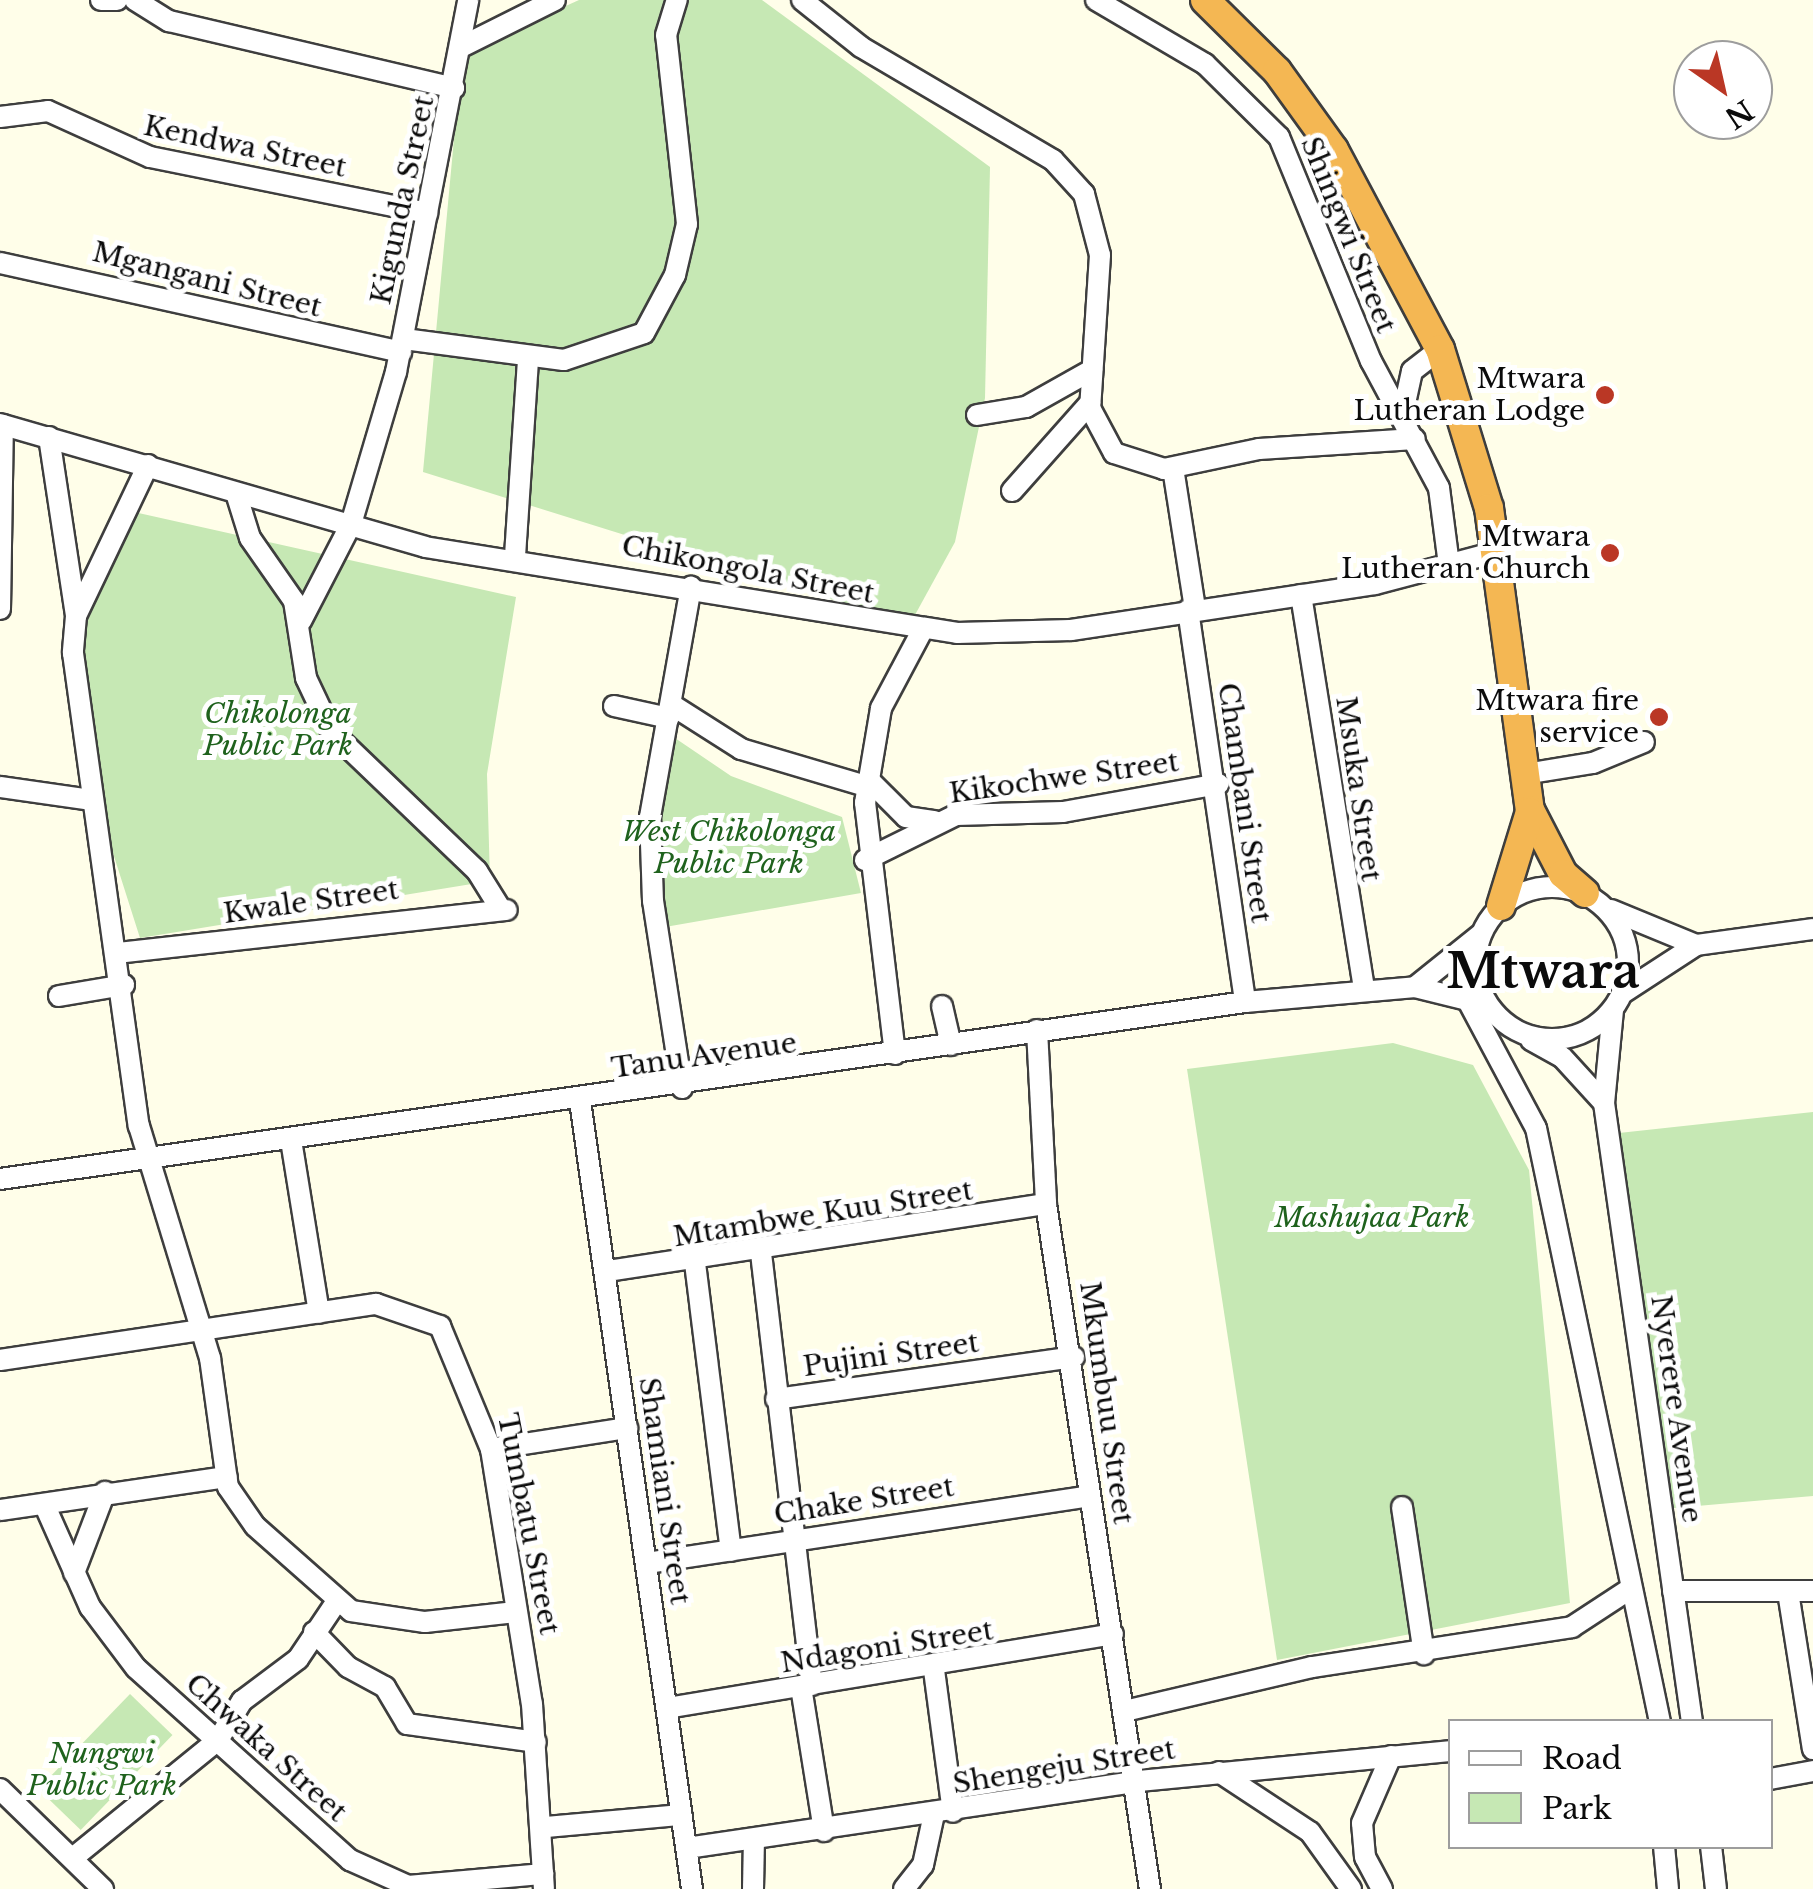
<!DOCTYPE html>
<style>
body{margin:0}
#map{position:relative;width:1813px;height:1889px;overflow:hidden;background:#fffee9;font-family:"Libre Baskerville",serif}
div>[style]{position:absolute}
.green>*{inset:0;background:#c6e8b4;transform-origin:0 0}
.roads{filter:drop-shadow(2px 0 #3e3e3e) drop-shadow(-2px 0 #3e3e3e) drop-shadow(0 2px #3e3e3e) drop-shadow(0 -2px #3e3e3e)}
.minor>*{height:20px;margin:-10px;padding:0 10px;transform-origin:10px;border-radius:10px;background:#fff}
.minor>.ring{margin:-10px;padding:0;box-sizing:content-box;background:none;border:20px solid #fff;border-radius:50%}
.highway>*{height:28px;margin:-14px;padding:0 14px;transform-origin:14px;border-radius:14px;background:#f4b753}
.dots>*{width:28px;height:28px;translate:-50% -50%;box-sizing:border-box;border:5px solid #fff;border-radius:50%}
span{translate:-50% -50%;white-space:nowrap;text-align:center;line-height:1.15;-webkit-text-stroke:10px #fff;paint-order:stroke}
.street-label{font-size:28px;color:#0b0b0b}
.poi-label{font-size:28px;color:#0b0b0b}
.right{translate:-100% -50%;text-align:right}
.park-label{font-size:28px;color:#1f621d;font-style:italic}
.town-label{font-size:48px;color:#0b0b0b;font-weight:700}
.legend{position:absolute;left:1448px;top:1719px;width:325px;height:130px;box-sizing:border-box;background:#fff;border:2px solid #9d9d9d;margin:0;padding:12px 18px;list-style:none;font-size:30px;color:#0b0b0b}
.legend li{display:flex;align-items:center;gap:20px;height:50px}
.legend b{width:50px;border:2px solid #9d9d9d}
.north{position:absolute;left:1673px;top:40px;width:100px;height:100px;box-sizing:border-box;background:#fff;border:2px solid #9d9d9d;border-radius:50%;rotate:146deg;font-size:28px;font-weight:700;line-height:40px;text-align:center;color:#0b0b0b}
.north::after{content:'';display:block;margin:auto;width:35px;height:45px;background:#ba3725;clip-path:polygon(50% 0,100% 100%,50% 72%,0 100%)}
</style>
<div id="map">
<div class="green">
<i style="clip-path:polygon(579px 0,762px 0,990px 167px,985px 398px,955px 542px,910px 624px,423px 472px,462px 53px)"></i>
<i style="clip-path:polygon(134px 512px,516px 597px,487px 774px,490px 881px,140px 938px,112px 850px,77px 637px)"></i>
<i style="clip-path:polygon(672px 736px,731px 776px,842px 817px,861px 893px,665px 927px,654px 858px)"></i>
<i style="clip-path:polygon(1393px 1043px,1473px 1065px,1529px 1170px,1570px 1603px,1277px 1660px,1187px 1069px)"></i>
<i style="clip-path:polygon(1813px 1112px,1813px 1496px,1674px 1508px,1619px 1133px)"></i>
<i style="left:130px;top:1694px;width:59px;height:132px;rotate:44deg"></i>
</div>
<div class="roads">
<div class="minor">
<i style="left:101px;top:0;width:16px"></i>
<i style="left:135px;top:0;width:40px;rotate:32deg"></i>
<i style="left:169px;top:21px;width:293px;rotate:13.2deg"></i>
<i style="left:802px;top:0;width:75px;rotate:38.5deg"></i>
<i style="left:861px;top:47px;width:223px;rotate:30.5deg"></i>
<i style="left:1053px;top:160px;width:46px;rotate:47.6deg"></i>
<i style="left:1084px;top:194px;width:63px;rotate:75.3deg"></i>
<i style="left:1100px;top:255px;width:153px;rotate:93.7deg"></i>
<i style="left:1090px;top:408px;width:51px;rotate:61.9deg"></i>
<i style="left:1114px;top:453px;width:52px;rotate:17.7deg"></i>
<i style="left:1164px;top:469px;width:97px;rotate:-11.9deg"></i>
<i style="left:1259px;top:449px;width:156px;rotate:-3.7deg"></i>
<i style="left:1096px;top:0;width:126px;rotate:30.4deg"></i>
<i style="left:1205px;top:64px;width:104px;rotate:44.6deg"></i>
<i style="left:1279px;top:137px;width:242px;rotate:67.7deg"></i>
<i style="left:1371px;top:361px;width:144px;rotate:61.8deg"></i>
<i style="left:1439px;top:488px;width:78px;rotate:82.6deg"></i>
<i style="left:461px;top:47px;width:105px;rotate:-26.6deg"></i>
<i style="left:0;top:117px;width:48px;rotate:-7.1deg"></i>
<i style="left:48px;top:111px;width:112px;rotate:24.3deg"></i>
<i style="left:150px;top:157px;width:283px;rotate:11.4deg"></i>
<i style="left:0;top:263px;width:411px;rotate:12.5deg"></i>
<i style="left:404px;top:339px;width:161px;rotate:7.5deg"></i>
<i style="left:564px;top:360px;width:84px;rotate:-18.6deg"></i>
<i style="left:644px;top:333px;width:66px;rotate:-61.9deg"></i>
<i style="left:675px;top:275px;width:52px;rotate:-76.8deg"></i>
<i style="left:687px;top:224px;width:190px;rotate:-96.3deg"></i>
<i style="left:666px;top:35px;width:37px;rotate:-73deg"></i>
<i style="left:977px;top:415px;width:50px;rotate:-9.3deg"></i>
<i style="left:1026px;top:407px;width:76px;rotate:-29.3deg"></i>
<i style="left:1402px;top:417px;width:47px;rotate:-77.7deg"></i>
<i style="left:1412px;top:371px;width:36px;rotate:-38deg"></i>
<i style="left:0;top:424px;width:442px;rotate:16.1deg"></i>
<i style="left:425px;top:547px;width:539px;rotate:9.18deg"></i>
<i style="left:957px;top:633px;width:114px;rotate:-1.5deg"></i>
<i style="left:1071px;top:630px;width:307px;rotate:-8.6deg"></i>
<i style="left:1375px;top:584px;width:125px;rotate:-14.8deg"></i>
<i style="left:49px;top:437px;width:181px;rotate:81.4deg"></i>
<i style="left:148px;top:465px;width:167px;rotate:115.5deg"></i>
<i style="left:76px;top:616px;width:37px;rotate:95deg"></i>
<i style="left:73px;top:653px;width:478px;rotate:82.1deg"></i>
<i style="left:139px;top:1126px;width:243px;rotate:73deg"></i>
<i style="left:210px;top:1358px;width:130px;rotate:82.1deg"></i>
<i style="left:228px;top:1487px;width:47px;rotate:55.3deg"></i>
<i style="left:255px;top:1526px;width:128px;rotate:41.5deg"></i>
<i style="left:351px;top:1611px;width:75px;rotate:8.5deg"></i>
<i style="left:425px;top:1622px;width:91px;rotate:-6.3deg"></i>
<i style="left:1173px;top:468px;width:143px;rotate:81.1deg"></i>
<i style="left:1012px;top:491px;width:118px;rotate:-48.4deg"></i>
<i style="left:236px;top:493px;width:47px;rotate:72.7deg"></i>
<i style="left:250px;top:538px;width:77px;rotate:55.1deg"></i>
<i style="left:294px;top:601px;width:78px;rotate:81.1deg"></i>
<i style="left:306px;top:678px;width:59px;rotate:64.7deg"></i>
<i style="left:331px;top:731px;width:202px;rotate:43.8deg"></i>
<i style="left:477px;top:871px;width:44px;rotate:58.1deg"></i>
<i style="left:515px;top:556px;width:196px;rotate:-86.2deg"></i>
<i style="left:1301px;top:595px;width:400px;rotate:80.9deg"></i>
<i style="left:0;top:609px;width:184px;rotate:-89.1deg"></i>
<i style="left:1188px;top:610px;width:396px;rotate:81.7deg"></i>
<i style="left:301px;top:621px;width:109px;rotate:-62.7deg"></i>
<i style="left:351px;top:524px;width:159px;rotate:-73.5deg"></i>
<i style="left:396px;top:372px;width:379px;rotate:-79deg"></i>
<i style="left:672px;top:705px;width:82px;rotate:32.5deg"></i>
<i style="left:741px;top:749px;width:134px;rotate:16.5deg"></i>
<i style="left:614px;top:706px;width:56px;rotate:12.3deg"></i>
<i style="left:1525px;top:774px;width:69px;rotate:-9.2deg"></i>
<i style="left:1593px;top:763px;width:55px;rotate:-22.4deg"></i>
<i style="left:870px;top:781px;width:51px;rotate:45deg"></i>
<i style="left:906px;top:817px;width:29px;rotate:8deg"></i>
<i style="left:0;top:787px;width:92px;rotate:8.1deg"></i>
<i style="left:865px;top:860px;width:102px;rotate:-26.3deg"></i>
<i style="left:956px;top:815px;width:107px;rotate:-1.6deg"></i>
<i style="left:1063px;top:812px;width:158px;rotate:-10.2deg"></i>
<i class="ring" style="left:1476px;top:887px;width:132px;height:132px"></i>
<i style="left:1611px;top:910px;width:92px;rotate:22.4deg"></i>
<i style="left:117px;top:953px;width:392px;rotate:-6.3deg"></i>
<i style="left:1415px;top:987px;width:83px;rotate:-38.7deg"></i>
<i style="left:1624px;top:992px;width:86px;rotate:-33.1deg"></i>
<i style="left:1696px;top:945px;width:118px;rotate:-7.8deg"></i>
<i style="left:59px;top:996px;width:66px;rotate:-9.6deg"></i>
<i style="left:1467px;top:999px;width:146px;rotate:61.9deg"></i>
<i style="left:1536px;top:1128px;width:607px;rotate:78.21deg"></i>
<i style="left:942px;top:1006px;width:40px;rotate:77deg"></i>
<i style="left:1613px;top:1010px;width:93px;rotate:95.5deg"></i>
<i style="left:1604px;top:1103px;width:625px;rotate:81.91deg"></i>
<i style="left:1037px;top:1030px;width:174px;rotate:87deg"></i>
<i style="left:1046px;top:1204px;width:693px;rotate:81.37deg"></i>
<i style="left:1531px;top:1040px;width:35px;rotate:29deg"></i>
<i style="left:1562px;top:1057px;width:62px;rotate:47.6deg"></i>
<i style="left:895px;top:1054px;width:253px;rotate:-96.8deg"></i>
<i style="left:865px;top:803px;width:96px;rotate:-80.4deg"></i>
<i style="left:881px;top:708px;width:89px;rotate:-62deg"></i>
<i style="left:682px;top:1088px;width:189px;rotate:-98.8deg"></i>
<i style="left:653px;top:901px;width:84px;rotate:-92deg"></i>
<i style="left:650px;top:817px;width:234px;rotate:-79.9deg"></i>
<i style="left:580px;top:1101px;width:796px;rotate:81.91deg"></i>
<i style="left:291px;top:1140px;width:175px;rotate:80.8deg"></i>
<i style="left:0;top:1179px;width:1258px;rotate:-8.09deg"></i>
<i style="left:1245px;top:1002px;width:171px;rotate:-5deg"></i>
<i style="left:1415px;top:987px;width:74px;rotate:14deg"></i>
<i style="left:761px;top:1253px;width:435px;rotate:83.3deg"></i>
<i style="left:695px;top:1263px;width:290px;rotate:82.9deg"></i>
<i style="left:607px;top:1271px;width:444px;rotate:-8.7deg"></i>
<i style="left:0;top:1360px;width:380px;rotate:-8.5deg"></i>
<i style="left:376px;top:1304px;width:68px;rotate:19deg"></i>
<i style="left:440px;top:1326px;width:133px;rotate:67.5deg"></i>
<i style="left:491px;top:1449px;width:258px;rotate:80.9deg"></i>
<i style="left:532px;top:1704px;width:185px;rotate:86.3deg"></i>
<i style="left:776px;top:1399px;width:301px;rotate:-8deg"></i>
<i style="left:491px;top:1449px;width:138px;rotate:-8.8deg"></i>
<i style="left:45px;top:1506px;width:111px;rotate:66deg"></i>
<i style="left:90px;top:1607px;width:76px;rotate:53deg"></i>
<i style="left:136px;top:1668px;width:288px;rotate:41.9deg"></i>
<i style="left:350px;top:1860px;width:64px;rotate:24.1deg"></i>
<i style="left:408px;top:1886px;width:136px;rotate:-5.1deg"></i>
<i style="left:1402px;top:1507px;width:149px;rotate:81.5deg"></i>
<i style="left:0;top:1510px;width:229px;rotate:-8.3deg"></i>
<i style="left:647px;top:1563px;width:448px;rotate:-8.6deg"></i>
<i style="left:74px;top:1573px;width:87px;rotate:-69.1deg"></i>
<i style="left:1673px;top:1591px;width:140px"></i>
<i style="left:1788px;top:1592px;width:159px;rotate:81deg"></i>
<i style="left:314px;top:1632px;width:49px;rotate:45.8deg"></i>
<i style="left:348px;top:1667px;width:42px;rotate:28.4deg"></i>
<i style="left:385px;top:1687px;width:43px;rotate:59.3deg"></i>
<i style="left:407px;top:1724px;width:130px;rotate:7.9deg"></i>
<i style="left:934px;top:1670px;width:143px;rotate:82.4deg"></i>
<i style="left:801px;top:1687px;width:146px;rotate:80.9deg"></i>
<i style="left:667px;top:1708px;width:452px;rotate:-9.4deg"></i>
<i style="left:1129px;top:1710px;width:188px;rotate:-13.2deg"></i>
<i style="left:1312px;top:1667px;width:263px;rotate:-8.7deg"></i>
<i style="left:1572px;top:1627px;width:69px;rotate:-33.2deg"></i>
<i style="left:1219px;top:1772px;width:109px;rotate:33.4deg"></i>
<i style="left:1310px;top:1832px;width:70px;rotate:54.3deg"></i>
<i style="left:1770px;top:1779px;width:44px;rotate:-10.5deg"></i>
<i style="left:0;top:1789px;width:144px;rotate:44.2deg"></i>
<i style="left:546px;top:1827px;width:136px;rotate:-5.1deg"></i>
<i style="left:1664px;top:1846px;width:43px;rotate:84.7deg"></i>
<i style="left:1711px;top:1846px;width:43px;rotate:83.4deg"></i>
<i style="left:687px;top:1848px;width:457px;rotate:-8.4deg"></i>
<i style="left:1139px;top:1781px;width:312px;rotate:-5.5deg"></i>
<i style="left:74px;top:1857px;width:186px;rotate:-39.1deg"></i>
<i style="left:218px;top:1740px;width:46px;rotate:-58.4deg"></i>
<i style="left:242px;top:1701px;width:70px;rotate:-36.9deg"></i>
<i style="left:298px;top:1659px;width:66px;rotate:-56.1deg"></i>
<i style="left:753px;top:1889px;width:50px;rotate:-88.9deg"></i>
<i style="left:904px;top:1889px;width:31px;rotate:-52deg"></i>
<i style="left:923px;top:1865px;width:52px;rotate:-77.8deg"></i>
<i style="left:1382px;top:1889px;width:36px;rotate:-118deg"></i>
<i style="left:1365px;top:1857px;width:34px;rotate:-95deg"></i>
<i style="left:1362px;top:1823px;width:73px;rotate:-66.6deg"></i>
</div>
<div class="highway">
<i style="left:1205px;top:0;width:101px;rotate:44.6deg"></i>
<i style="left:1277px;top:71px;width:97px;rotate:54.2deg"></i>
<i style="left:1334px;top:150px;width:225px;rotate:62deg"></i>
<i style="left:1440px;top:349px;width:166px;rotate:72.9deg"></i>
<i style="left:1489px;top:508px;width:305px;rotate:82.3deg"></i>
<i style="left:1530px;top:810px;width:72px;rotate:62.7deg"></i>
<i style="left:1563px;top:874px;width:29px;rotate:41deg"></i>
<i style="left:1501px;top:906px;width:98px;rotate:-72.9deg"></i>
</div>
</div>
<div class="dots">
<i style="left:1605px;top:395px;background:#ba3725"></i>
<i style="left:1610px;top:553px;background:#ba3725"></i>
<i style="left:1659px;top:717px;background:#ba3725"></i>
</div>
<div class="street-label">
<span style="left:245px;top:147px;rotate:12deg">Kendwa Street</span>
<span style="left:403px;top:200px;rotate:-78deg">Kigunda Street</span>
<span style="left:1348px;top:235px;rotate:68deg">Shingwi Street</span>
<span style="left:207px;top:280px;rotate:14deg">Mgangani Street</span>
<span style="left:748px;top:570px;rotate:11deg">Chikongola Street</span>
<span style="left:1064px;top:778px;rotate:-8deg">Kikochwe Street</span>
<span style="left:1358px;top:789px;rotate:82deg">Msuka Street</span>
<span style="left:1244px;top:803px;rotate:82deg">Chambani Street</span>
<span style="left:311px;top:902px;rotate:-8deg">Kwale Street</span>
<span style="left:704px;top:1056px;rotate:-8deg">Tanu Avenue</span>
<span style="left:823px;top:1214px;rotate:-9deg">Mtambwe Kuu Street</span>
<span style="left:891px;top:1355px;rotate:-8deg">Pujini Street</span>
<span style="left:1106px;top:1403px;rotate:82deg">Mkumbuu Street</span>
<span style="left:1676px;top:1409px;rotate:82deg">Nyerere Avenue</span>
<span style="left:664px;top:1491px;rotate:82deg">Shamiani Street</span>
<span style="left:864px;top:1501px;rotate:-9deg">Chake Street</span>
<span style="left:528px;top:1524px;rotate:79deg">Tumbatu Street</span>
<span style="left:887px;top:1647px;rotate:-9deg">Ndagoni Street</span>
<span style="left:266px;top:1748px;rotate:42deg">Chwaka Street</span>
<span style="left:1064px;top:1767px;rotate:-9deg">Shengeju Street</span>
</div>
<div class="poi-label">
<span class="right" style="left:1585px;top:395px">Mtwara<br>Lutheran Lodge</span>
<span class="right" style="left:1590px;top:553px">Mtwara<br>Lutheran Church</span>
<span class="right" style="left:1639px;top:717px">Mtwara fire<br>service</span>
</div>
<div class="park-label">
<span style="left:278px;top:730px">Chikolonga<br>Public Park</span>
<span style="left:729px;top:848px">West Chikolonga<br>Public Park</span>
<span style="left:1372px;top:1218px">Mashujaa Park</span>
<span style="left:102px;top:1770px">Nungwi<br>Public Park</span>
</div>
<div class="town-label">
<span style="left:1543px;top:972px">Mtwara</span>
</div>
<ul class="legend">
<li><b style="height:12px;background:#fff"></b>Road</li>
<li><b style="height:28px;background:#c6e8b4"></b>Park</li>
</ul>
<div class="north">N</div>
</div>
